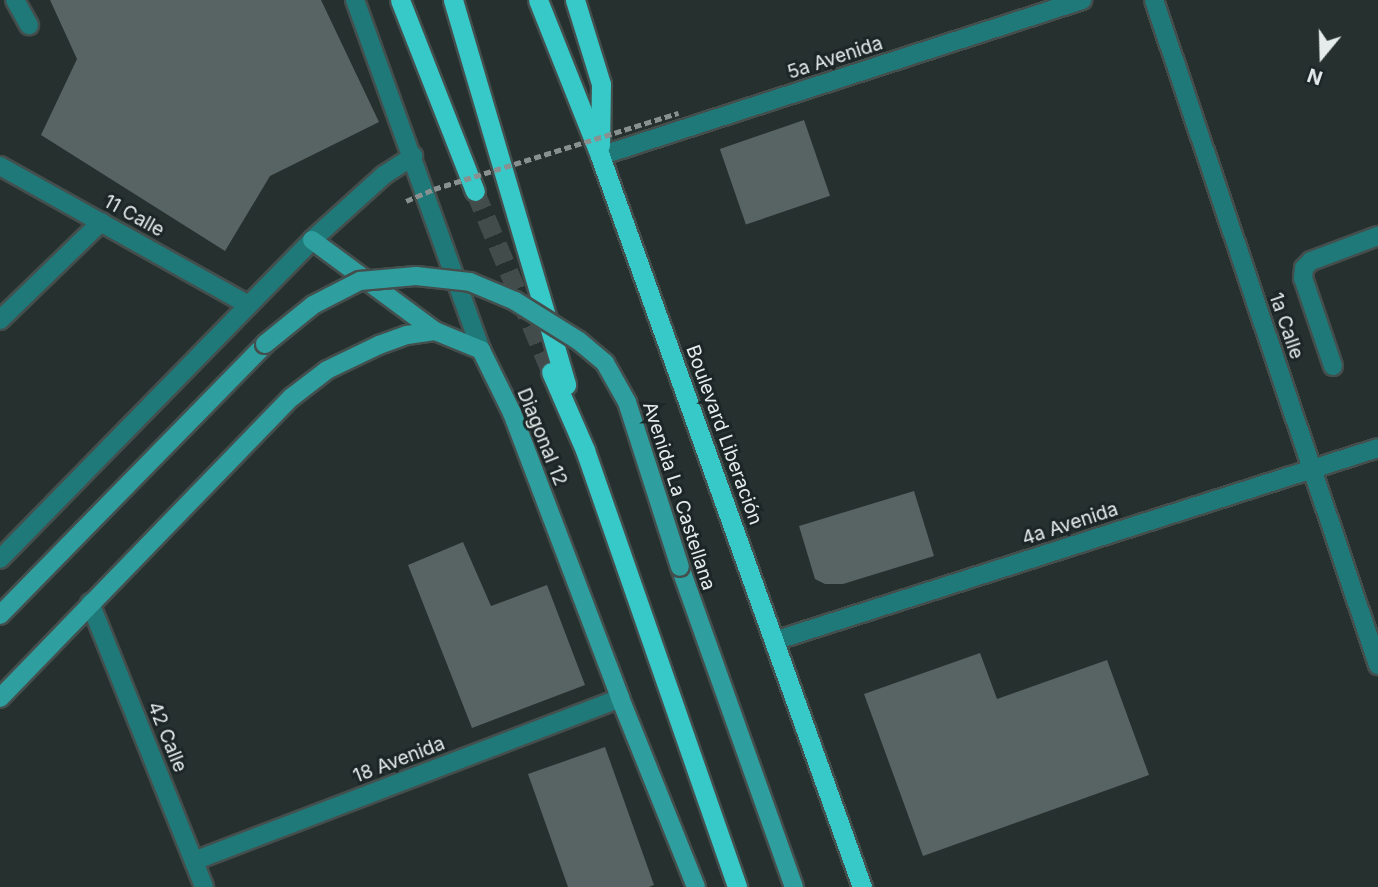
<!DOCTYPE html>
<meta charset="utf-8">
<style>
body{margin:0}
#map{position:relative;width:1378px;height:887px;overflow:hidden;background:#25302f;font-family:Inter,sans-serif}
div>[style]{position:absolute}
.building>*{inset:0;background:#586363;transform-origin:0 0}
.trunk-tunnel>*{height:19px;margin-top:-9.5px;transform-origin:0;background:repeating-linear-gradient(90deg,#424c4b 0 19px,transparent 0 29px)}
.roads{filter:drop-shadow(2px 0 #444e4d) drop-shadow(-2px 0 #444e4d) drop-shadow(0 2px #444e4d) drop-shadow(0 -2px #444e4d)}
.service>*{height:18px;margin:-9px;padding:0 9px;transform-origin:9px;border-radius:9px;background:#1f7978}
.minor>*{height:18px;margin:-9px;padding:0 9px;transform-origin:9px;border-radius:9px;background:#1f7978}
.tertiary>*{height:18px;margin:-9px;padding:0 9px;transform-origin:9px;border-radius:9px;background:#1f7978}
.secondary>*{height:18px;margin:-9px;padding:0 9px;transform-origin:9px;border-radius:9px;background:#2e9f9e}
.trunk>*{height:19px;margin:-9.5px;padding:0 9.5px;transform-origin:9.5px;border-radius:9.5px;background:#37c9c8}
.path-bridge>*{height:4.5px;margin-top:-2.25px;transform-origin:0;background:repeating-linear-gradient(90deg,#889090 0 7px,transparent 0 10.5px)}
.bridges{filter:drop-shadow(2px 0 #444e4d) drop-shadow(-2px 0 #444e4d) drop-shadow(0 2px #444e4d) drop-shadow(0 -2px #444e4d)}
.secondary-bridge>*{height:18px;margin:-9px;padding:0 9px;transform-origin:9px;border-radius:9px;background:#2e9f9e}
span{translate:-50% -50%;white-space:nowrap;text-align:center;line-height:1.15;-webkit-text-stroke:6px #1c2626;paint-order:stroke}
.street-label{font-size:19px;color:#e6ecec}
.north{position:absolute;left:1287px;top:21px;width:70px;height:70px;-webkit-text-stroke:5px #1c2626;paint-order:stroke;rotate:199deg;font-size:19px;font-weight:700;line-height:28px;text-align:center;color:#e6ecec}
.north::after{content:'';display:block;margin:auto;width:24px;height:32px;background:#e6ecec;clip-path:polygon(50% 0,100% 100%,50% 72%,0 100%)}
</style>
<div id="map">
<div class="building">
<i style="clip-path:polygon(50px 0,321px 0,379px 122px,270px 176px,225px 251px,41px 135px,77px 59px)"></i>
<i style="left:804px;top:120px;width:80px;height:89px;rotate:71deg"></i>
<i style="clip-path:polygon(914px 491px,934px 556px,843px 584px,825px 584px,815px 579px,799px 526px)"></i>
<i style="clip-path:polygon(463px 542px,491px 606px,547px 585px,585px 685px,472px 728px,408px 565px)"></i>
<i style="clip-path:polygon(980px 653px,997px 699px,1107px 660px,1149px 775px,923px 856px,864px 694px)"></i>
<i style="clip-path:polygon(605px 747px,654px 885px,649px 887px,568px 887px,528px 774px)"></i>
</div>
<div class="trunk-tunnel">
<i style="left:475px;top:191px;width:196px;rotate:67.2deg"></i>
</div>
<div class="roads">
<div class="service">
<i style="left:15px;top:0;width:29px;rotate:61deg"></i>
<i style="left:0;top:320px;width:141px;rotate:-44.1deg"></i>
<i style="left:1333px;top:366px;width:93px;rotate:-108.8deg"></i>
<i style="left:1303px;top:278px;width:10px;rotate:-84deg"></i>
<i style="left:1304px;top:268px;width:10px;rotate:-45deg"></i>
<i style="left:1311px;top:261px;width:72px;rotate:-20.5deg"></i>
</div>
<div class="minor">
<i style="left:600px;top:156px;width:507px;rotate:-17.93deg"></i>
<i style="left:90px;top:603px;width:306px;rotate:68.1deg"></i>
<i style="left:774px;top:641px;width:634px;rotate:-17.72deg"></i>
<i style="left:194px;top:861px;width:456px;rotate:-20.9deg"></i>
</div>
<div class="tertiary">
<i style="left:355px;top:0;width:372px;rotate:70.2deg"></i>
<i style="left:1154px;top:0;width:702px;rotate:71.38deg"></i>
<i style="left:0;top:166px;width:283px;rotate:29.2deg"></i>
<i style="left:0;top:559px;width:446px;rotate:-45.6deg"></i>
<i style="left:312px;top:240px;width:97px;rotate:-42.1deg"></i>
<i style="left:384px;top:175px;width:35px;rotate:-33deg"></i>
</div>
<div class="secondary">
<i style="left:312px;top:240px;width:153px;rotate:36.5deg"></i>
<i style="left:680px;top:567px;width:340px;rotate:70.4deg"></i>
<i style="left:0;top:615px;width:379px;rotate:-45.6deg"></i>
<i style="left:0;top:698px;width:419px;rotate:-45.9deg"></i>
<i style="left:292px;top:397px;width:44px;rotate:-37.6deg"></i>
<i style="left:327px;top:370px;width:58px;rotate:-25.7deg"></i>
<i style="left:379px;top:345px;width:30px;rotate:-20deg"></i>
<i style="left:407px;top:335px;width:28px;rotate:-8deg"></i>
<i style="left:435px;top:331px;width:50px;rotate:22.4deg"></i>
<i style="left:481px;top:350px;width:70px;rotate:63.8deg"></i>
<i style="left:512px;top:413px;width:305px;rotate:69.2deg"></i>
<i style="left:620px;top:698px;width:204px;rotate:68.1deg"></i>
</div>
<div class="trunk">
<i style="left:400px;top:0;width:205px;rotate:68.6deg"></i>
<i style="left:453px;top:0;width:401px;rotate:73.6deg"></i>
<i style="left:538px;top:0;width:168px;rotate:68.3deg"></i>
<i style="left:600px;top:156px;width:777px;rotate:70.28deg"></i>
<i style="left:575px;top:0;width:88px;rotate:72.8deg"></i>
<i style="left:601px;top:84px;width:61px;rotate:90.9deg"></i>
<i style="left:551px;top:372px;width:85px;rotate:66.4deg"></i>
<i style="left:585px;top:450px;width:463px;rotate:70.8deg"></i>
</div>
</div>
<div class="path-bridge">
<i style="left:406px;top:201px;width:30px;rotate:-23deg"></i>
<i style="left:434px;top:189px;width:256px;rotate:-17.3deg"></i>
</div>
<div class="bridges">
<div class="secondary-bridge">
<i style="left:265px;top:344px;width:62px;rotate:-39.1deg"></i>
<i style="left:313px;top:305px;width:53px;rotate:-27.1deg"></i>
<i style="left:360px;top:281px;width:56px;rotate:-5.1deg"></i>
<i style="left:416px;top:276px;width:54px;rotate:6.3deg"></i>
<i style="left:470px;top:282px;width:49px;rotate:22.9deg"></i>
<i style="left:515px;top:301px;width:75px;rotate:32deg"></i>
<i style="left:579px;top:341px;width:34px;rotate:40deg"></i>
<i style="left:605px;top:363px;width:45px;rotate:60.6deg"></i>
<i style="left:627px;top:402px;width:173px;rotate:72.2deg"></i>
</div>
</div>
<div class="street-label">
<span style="left:835px;top:58px;rotate:-18deg">5a Avenida</span>
<span style="left:134px;top:216px;rotate:29deg">11 Calle</span>
<span style="left:1286px;top:326px;rotate:71deg">1a Calle</span>
<span style="left:724px;top:435px;rotate:70deg">Boulevard Liberación</span>
<span style="left:542px;top:437px;rotate:68deg">Diagonal 12</span>
<span style="left:679px;top:496px;rotate:72deg">Avenida La Castellana</span>
<span style="left:1070px;top:524px;rotate:-18deg">4a Avenida</span>
<span style="left:167px;top:737px;rotate:68deg">42 Calle</span>
<span style="left:399px;top:760px;rotate:-21deg">18 Avenida</span>
</div>
<div class="north">N</div>
</div>
